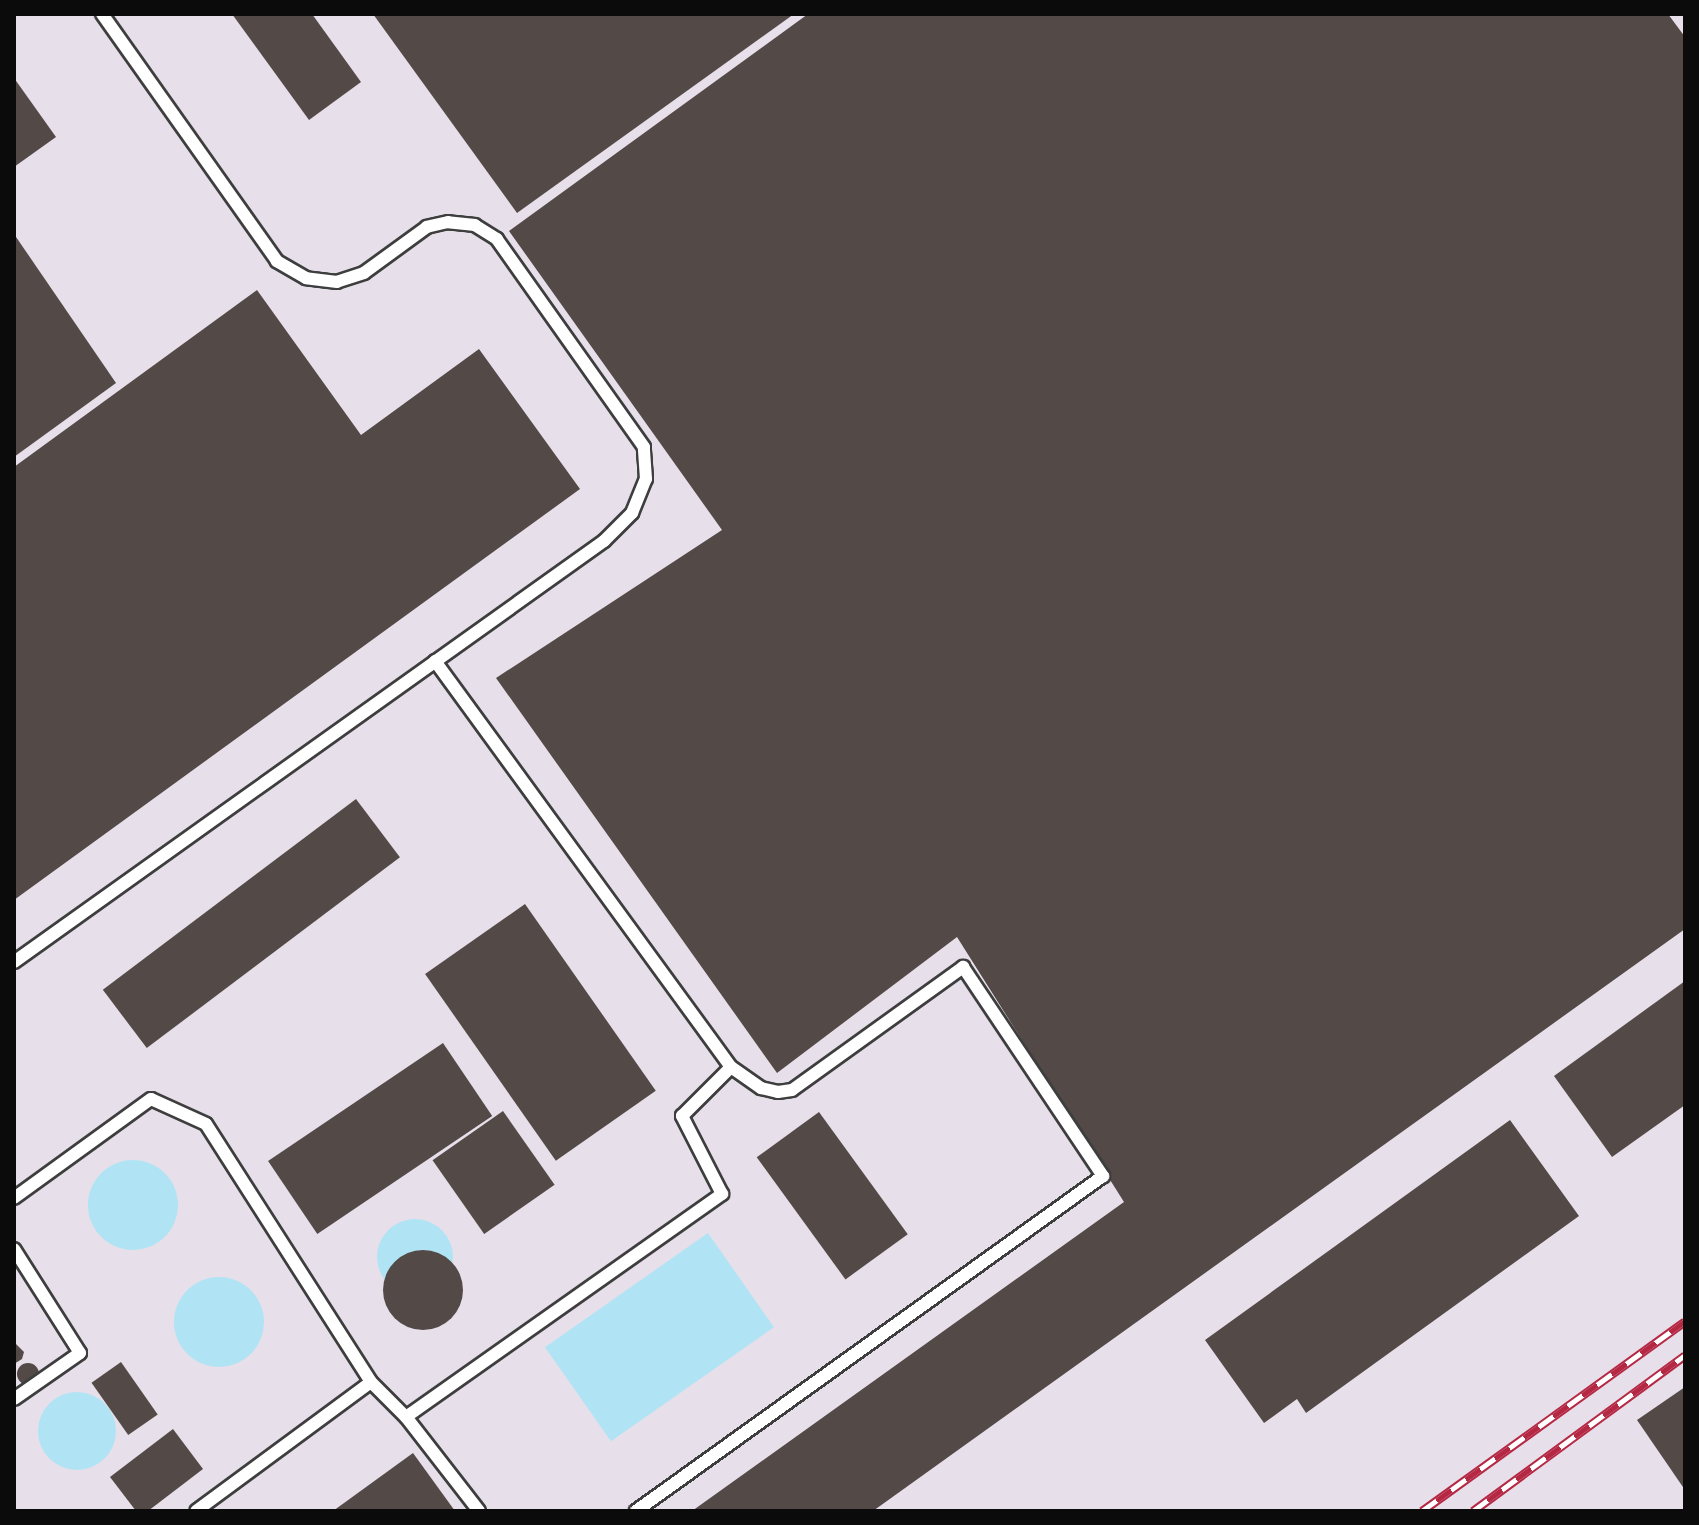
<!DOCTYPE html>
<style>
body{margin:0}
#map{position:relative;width:1699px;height:1525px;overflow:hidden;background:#fef7e9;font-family:"Libre Baskerville",serif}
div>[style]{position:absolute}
.industrial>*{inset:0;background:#e7dfea;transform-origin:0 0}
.water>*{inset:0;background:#b0e4f4;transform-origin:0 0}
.round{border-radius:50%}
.building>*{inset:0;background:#534a47;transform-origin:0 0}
.roads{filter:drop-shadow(2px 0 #3e3e3e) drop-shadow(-2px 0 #3e3e3e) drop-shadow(0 2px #3e3e3e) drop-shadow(0 -2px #3e3e3e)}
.lane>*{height:12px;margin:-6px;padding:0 6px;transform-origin:6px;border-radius:6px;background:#fff}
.rail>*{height:9px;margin-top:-4.5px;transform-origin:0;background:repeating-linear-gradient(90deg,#fff 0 18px,#b52843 0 36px);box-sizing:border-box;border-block:2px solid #b52843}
span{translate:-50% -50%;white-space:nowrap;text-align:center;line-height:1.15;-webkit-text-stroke:8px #fff;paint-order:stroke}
.frame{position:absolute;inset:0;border:16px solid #0b0b0b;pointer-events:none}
</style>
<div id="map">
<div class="industrial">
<i style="left:14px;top:14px;width:1671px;height:1497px"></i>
</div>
<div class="water">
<i class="round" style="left:88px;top:1160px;width:90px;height:90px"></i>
<i class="round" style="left:377px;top:1219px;width:76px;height:76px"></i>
<i style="left:708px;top:1233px;width:115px;height:199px;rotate:55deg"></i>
<i class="round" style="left:174px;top:1277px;width:90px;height:90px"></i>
<i class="round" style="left:38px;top:1392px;width:78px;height:78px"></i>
</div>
<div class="building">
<i style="clip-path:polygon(232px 14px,312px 14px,361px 82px,309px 120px)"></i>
<i style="clip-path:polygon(373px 14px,794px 14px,517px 213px)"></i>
<i style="clip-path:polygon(808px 14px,1668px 14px,1685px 37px,1685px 929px,873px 1511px,692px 1511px,1124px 1202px,957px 937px,777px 1073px,496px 678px,722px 530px,509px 231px)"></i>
<i style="clip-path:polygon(14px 78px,56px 137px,14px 167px)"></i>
<i style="clip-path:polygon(14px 234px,116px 383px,14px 457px)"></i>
<i style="clip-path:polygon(257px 290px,361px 435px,479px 349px,580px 489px,14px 900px,14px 467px)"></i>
<i style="left:356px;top:799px;width:73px;height:317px;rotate:53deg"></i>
<i style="left:525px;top:904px;width:228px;height:122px;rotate:55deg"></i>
<i style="clip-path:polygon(1685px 981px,1685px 1105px,1612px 1157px,1554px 1076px)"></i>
<i style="left:443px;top:1043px;width:88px;height:211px;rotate:56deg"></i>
<i style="left:503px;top:1111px;width:90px;height:86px;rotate:55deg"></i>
<i style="left:819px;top:1112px;width:151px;height:77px;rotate:54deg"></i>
<i style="clip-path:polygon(1510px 1120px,1579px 1216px,1306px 1413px,1297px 1399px,1264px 1423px,1205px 1340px)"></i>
<i class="round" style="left:383px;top:1250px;width:80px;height:80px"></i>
<i style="clip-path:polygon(14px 1342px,24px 1352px,22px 1359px,14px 1364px)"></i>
<i style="left:121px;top:1362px;width:64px;height:36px;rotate:55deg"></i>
<i class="round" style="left:17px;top:1363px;width:22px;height:22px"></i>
<i style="clip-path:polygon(1685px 1387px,1685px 1490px,1637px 1420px)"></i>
<i style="clip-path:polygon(173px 1429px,203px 1469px,148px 1511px,136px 1511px,110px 1477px)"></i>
<i style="clip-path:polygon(413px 1453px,455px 1511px,333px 1511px)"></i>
</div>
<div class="roads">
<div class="lane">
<i style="left:435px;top:661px;width:502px;rotate:53.91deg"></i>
<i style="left:731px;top:1067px;width:37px;rotate:35deg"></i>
<i style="left:761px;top:1088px;width:17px;rotate:13deg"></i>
<i style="left:778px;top:1092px;width:14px;rotate:-8deg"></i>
<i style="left:792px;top:1090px;width:211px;rotate:-35.7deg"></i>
<i style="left:963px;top:967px;width:252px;rotate:56.2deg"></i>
<i style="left:1103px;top:1176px;width:575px;rotate:144.35deg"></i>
<i style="left:14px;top:962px;width:725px;rotate:-35.51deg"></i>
<i style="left:604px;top:541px;width:40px;rotate:-45deg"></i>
<i style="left:632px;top:513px;width:37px;rotate:-68deg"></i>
<i style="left:646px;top:479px;width:32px;rotate:-94deg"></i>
<i style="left:644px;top:447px;width:255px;rotate:-125.3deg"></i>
<i style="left:497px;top:239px;width:26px;rotate:-148deg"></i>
<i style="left:475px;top:225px;width:27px;rotate:-174deg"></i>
<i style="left:448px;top:222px;width:22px;rotate:167deg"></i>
<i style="left:427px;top:227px;width:78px;rotate:143.9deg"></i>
<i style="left:364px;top:273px;width:28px;rotate:162deg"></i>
<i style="left:337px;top:282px;width:31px;rotate:-173deg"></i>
<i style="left:306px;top:278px;width:34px;rotate:-150deg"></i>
<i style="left:277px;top:261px;width:303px;rotate:-125.3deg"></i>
<i style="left:14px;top:1198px;width:169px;rotate:-35.9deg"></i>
<i style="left:151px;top:1099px;width:60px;rotate:24.4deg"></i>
<i style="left:206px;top:1124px;width:306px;rotate:57.4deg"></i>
<i style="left:371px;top:1382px;width:217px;rotate:143.6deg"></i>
<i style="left:14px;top:1249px;width:123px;rotate:57.6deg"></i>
<i style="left:80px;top:1353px;width:80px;rotate:145.1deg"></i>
<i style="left:371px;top:1382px;width:49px;rotate:45deg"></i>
<i style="left:479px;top:1511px;width:119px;rotate:-127.8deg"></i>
<i style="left:406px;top:1417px;width:387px;rotate:-35.2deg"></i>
<i style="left:722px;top:1194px;width:88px;rotate:-117.1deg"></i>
<i style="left:682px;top:1116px;width:69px;rotate:-45deg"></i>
</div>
</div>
<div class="rail">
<i style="left:1422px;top:1511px;width:324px;rotate:-35.8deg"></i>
<i style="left:1473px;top:1511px;width:263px;rotate:-36.3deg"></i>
</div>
<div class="frame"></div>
</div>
